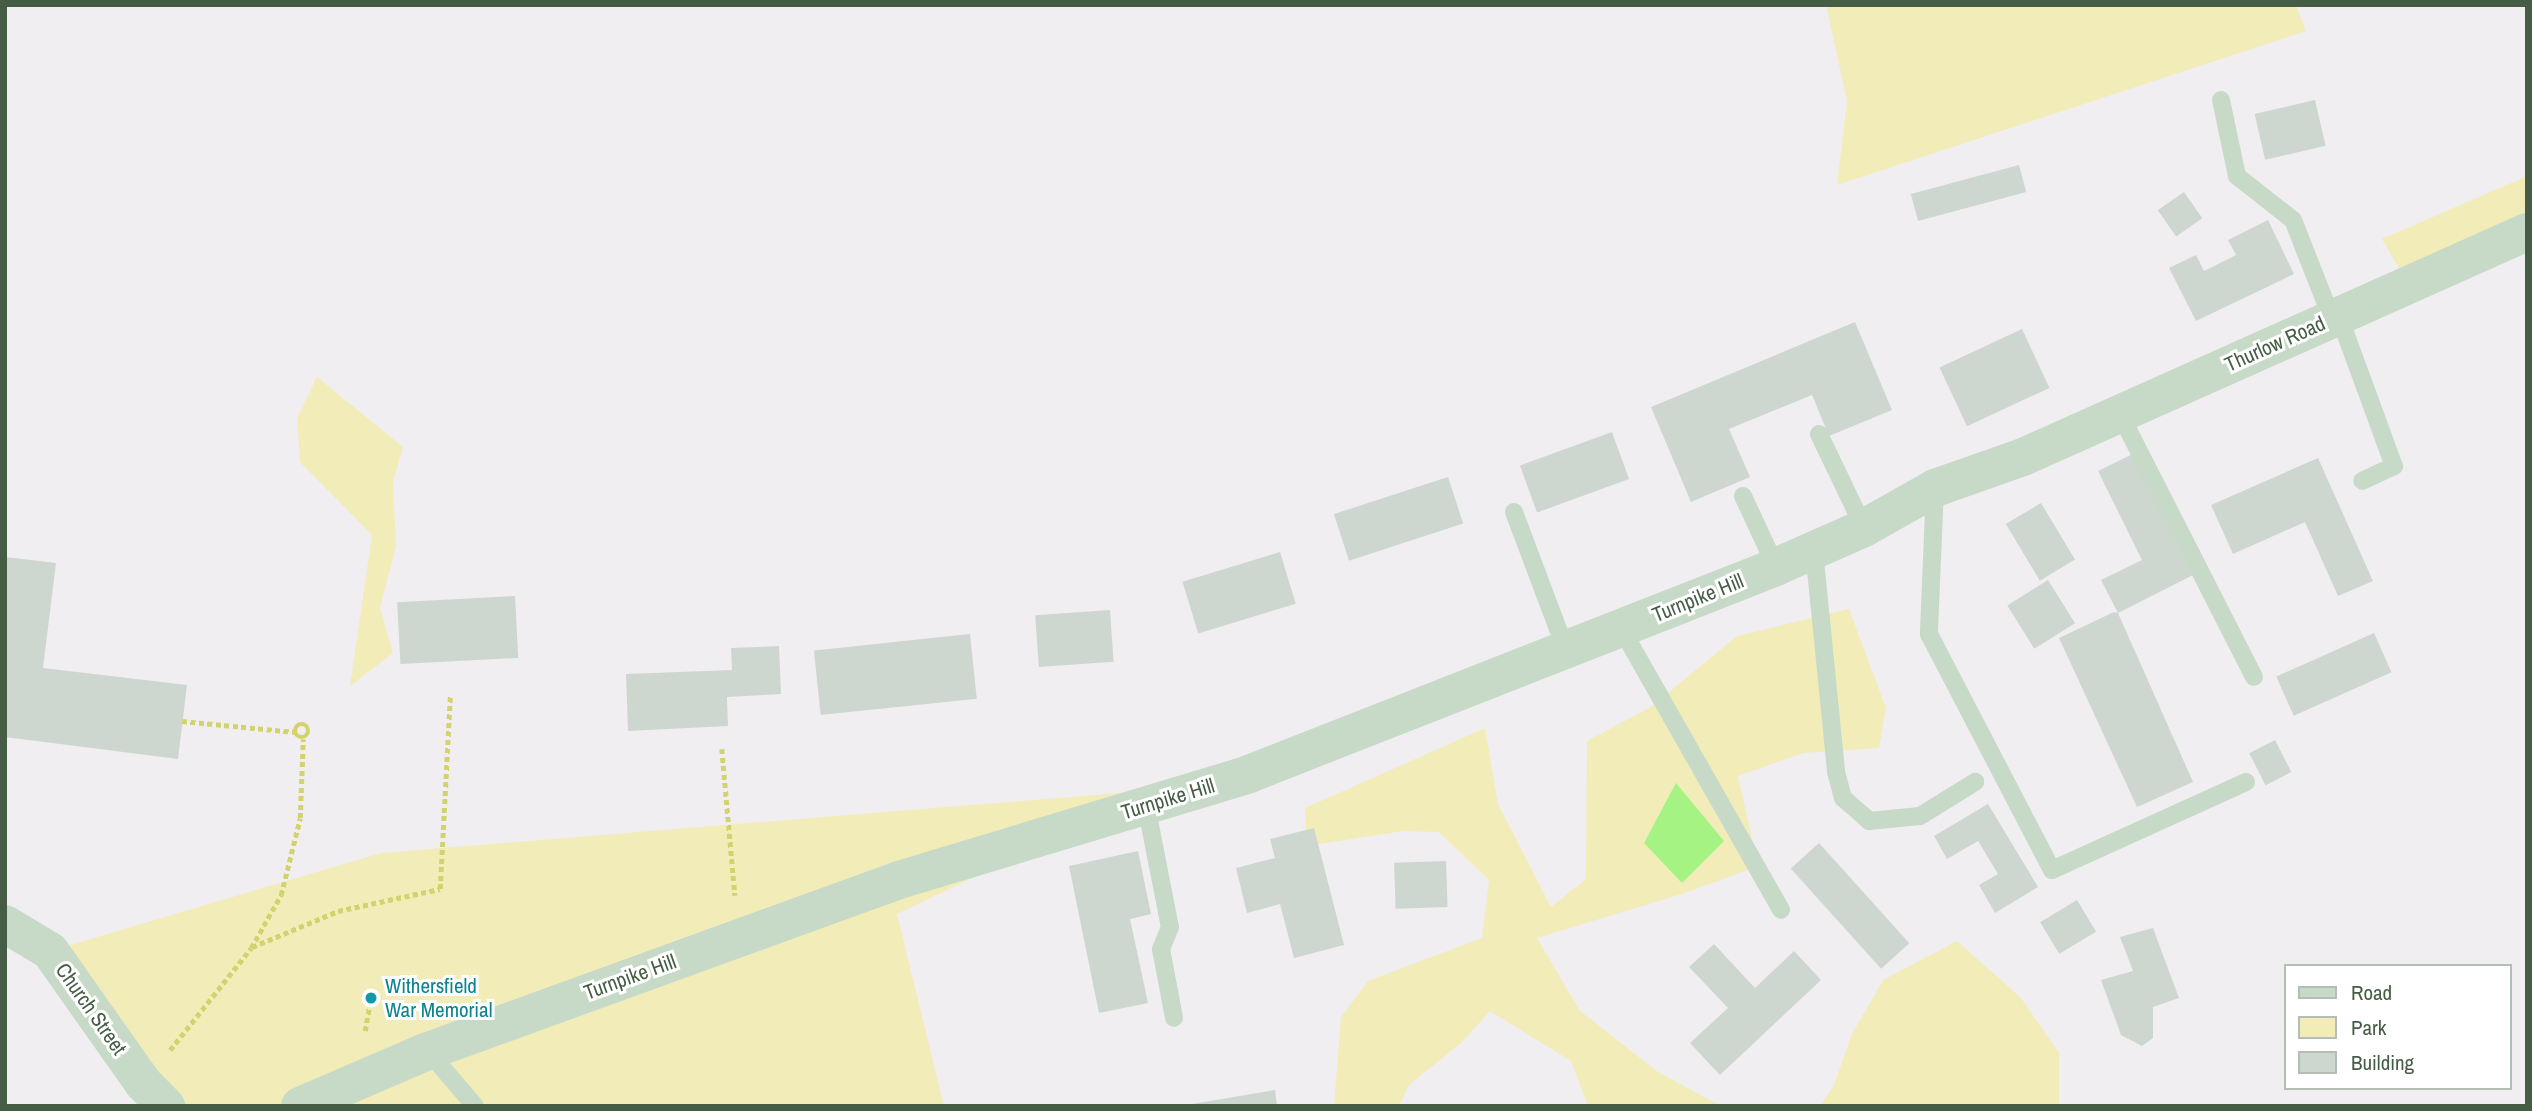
<!DOCTYPE html>
<style>
body{margin:0}
#map{position:relative;width:2532px;height:1111px;overflow:hidden;background:#f0eef1;font-family:"Archivo Narrow",sans-serif}
div>[style]{position:absolute}
.green>*{inset:0;background:#f2ecb9}
.water>*{inset:0;background:#a4f383}
.building>*{inset:0;background:#cdd7cf;transform-origin:0 0}
.path>*{height:4.5px;margin-top:-2.25px;transform-origin:0;background:repeating-linear-gradient(90deg,#d3d36e 0 5px,transparent 0 8.5px)}
.path>.ring{margin:-2.25px;padding:0;box-sizing:content-box;background:none;border:4.5px solid #d3d36e;border-radius:50%}
.service>*{height:18px;margin:-9px;padding:0 9px;transform-origin:9px;border-radius:9px;background:#c7dac7}
.tertiary>*{height:38px;margin:-19px;padding:0 19px;transform-origin:19px;border-radius:19px;background:#c7dac7}
.dots>*{width:19px;height:19px;translate:-50% -50%;box-sizing:border-box;border:4px solid #fff;border-radius:50%}
span{translate:-50% -50%;white-space:nowrap;text-align:center;line-height:1.15;-webkit-text-stroke:6px #fff;paint-order:stroke}
.street-label{font-size:21px;color:#465d45}
.culture-label{font-size:21px;color:#0d838f}
.left{translate:0 -50%;text-align:left}
.frame{position:absolute;inset:0;border:7px solid #465d45;pointer-events:none}
.legend{position:absolute;left:2284px;top:964px;width:228px;height:126px;box-sizing:border-box;background:#fff;border:2px solid #b5beb5;margin:0;padding:9px 12px;list-style:none;font-size:21px;color:#465d45}
.legend li{display:flex;align-items:center;gap:14px;height:35px}
.legend b{width:35px;border:2px solid #b5beb5}
</style>
<div id="map">
<div class="green">
<i style="clip-path:polygon(1826px 5px,2296px 5px,2306px 31px,1837px 185px,1847px 101px)"></i>
<i style="clip-path:polygon(2527px 176px,2527px 214px,2400px 270px,2382px 239px)"></i>
<i style="clip-path:polygon(317px 377px,403px 447px,393px 481px,396px 546px,380px 608px,393px 653px,350px 686px,372px 535px,300px 462px,297px 418px)"></i>
<i style="clip-path:polygon(1849px 609px,1886px 708px,1879px 748px,1803px 753px,1738px 776px,1758px 866px,1685px 893px,1537px 938px,1580px 1011px,1658px 1072px,1721px 1106px,1588px 1106px,1571px 1061px,1490px 1011px,1462px 1042px,1409px 1085px,1399px 1106px,1334px 1106px,1341px 1017px,1368px 981px,1482px 938px,1489px 880px,1439px 832px,1403px 831px,1306px 846px,1305px 808px,1485px 728px,1498px 804px,1551px 907px,1586px 879px,1587px 741px,1651px 707px,1737px 636px)"></i>
<i style="clip-path:polygon(1156px 790px,897px 914px,944px 1106px,166px 1106px,50px 951px,381px 853px)"></i>
<i style="clip-path:polygon(1957px 941px,2021px 998px,2059px 1053px,2059px 1106px,1820px 1106px,1834px 1085px,1852px 1034px,1883px 980px)"></i>
</div>
<div class="water">
<i style="clip-path:polygon(1676px 783px,1724px 841px,1682px 883px,1644px 843px)"></i>
</div>
<div class="building">
<i style="left:2315px;top:100px;width:47px;height:62px;rotate:77deg"></i>
<i style="left:2019px;top:165px;width:28px;height:112px;rotate:75deg"></i>
<i style="left:2184px;top:192px;width:32px;height:32px;rotate:55deg"></i>
<i style="clip-path:polygon(2268px 220px,2294px 274px,2196px 321px,2169px 268px,2196px 255px,2204px 271px,2236px 255px,2228px 240px)"></i>
<i style="clip-path:polygon(1855px 322px,1892px 410px,1829px 436px,1812px 395px,1729px 429px,1750px 477px,1691px 502px,1651px 407px)"></i>
<i style="left:2022px;top:329px;width:65px;height:91px;rotate:65deg"></i>
<i style="left:1612px;top:432px;width:50px;height:98px;rotate:70deg"></i>
<i style="clip-path:polygon(2137px 452px,2197px 573px,2118px 613px,2101px 580px,2142px 560px,2098px 471px)"></i>
<i style="clip-path:polygon(2318px 458px,2373px 581px,2338px 596px,2305px 522px,2233px 554px,2211px 505px)"></i>
<i style="left:1448px;top:477px;width:49px;height:120px;rotate:72deg"></i>
<i style="left:2041px;top:503px;width:66px;height:41px;rotate:59deg"></i>
<i style="left:1280px;top:552px;width:54px;height:102px;rotate:73deg"></i>
<i style="clip-path:polygon(5px 557px,56px 563px,43px 668px,187px 685px,178px 759px,5px 737px)"></i>
<i style="left:2048px;top:580px;width:51px;height:48px;rotate:58deg"></i>
<i style="left:515px;top:596px;width:62px;height:118px;rotate:87deg"></i>
<i style="left:1110px;top:610px;width:52px;height:75px;rotate:86deg"></i>
<i style="clip-path:polygon(2114px 612px,2118px 613px,2193px 782px,2137px 807px,2059px 638px)"></i>
<i style="left:2374px;top:633px;width:43px;height:107px;rotate:66deg"></i>
<i style="left:970px;top:634px;width:65px;height:157px;rotate:84deg"></i>
<i style="clip-path:polygon(779px 646px,781px 694px,727px 697px,728px 726px,628px 731px,626px 674px,732px 670px,731px 648px)"></i>
<i style="left:2275px;top:740px;width:36px;height:29px;rotate:63deg"></i>
<i style="clip-path:polygon(1988px 804px,2038px 887px,1995px 913px,1979px 885px,1998px 874px,1978px 841px,1947px 859px,1934px 836px)"></i>
<i style="clip-path:polygon(1314px 828px,1344px 945px,1294px 958px,1280px 904px,1247px 913px,1236px 868px,1275px 858px,1270px 839px)"></i>
<i style="left:1819px;top:843px;width:135px;height:38px;rotate:48deg"></i>
<i style="clip-path:polygon(1138px 851px,1151px 914px,1130px 919px,1148px 1003px,1099px 1013px,1069px 866px)"></i>
<i style="left:1446px;top:861px;width:46px;height:52px;rotate:88deg"></i>
<i style="left:2077px;top:900px;width:37px;height:43px;rotate:59deg"></i>
<i style="clip-path:polygon(2153px 928px,2179px 998px,2153px 1007px,2153px 1038px,2142px 1046px,2121px 1035px,2101px 980px,2133px 971px,2120px 937px)"></i>
<i style="clip-path:polygon(1714px 944px,1755px 988px,1794px 951px,1821px 980px,1720px 1075px,1690px 1043px,1728px 1008px,1689px 967px)"></i>
<i style="clip-path:polygon(1275px 1090px,1277px 1106px,1192px 1106px,1192px 1104px)"></i>
</div>
<div class="path">
<i style="left:182px;top:721px;width:113px;rotate:5.6deg"></i>
<i class="ring" style="left:295px;top:724px;width:9.5px;height:9.5px"></i>
<i style="left:722px;top:749px;width:147px;rotate:84.9deg"></i>
<i style="left:252px;top:947px;width:93px;rotate:-22.7deg"></i>
<i style="left:338px;top:911px;width:104px;rotate:-12.2deg"></i>
<i style="left:440px;top:889px;width:194px;rotate:-87deg"></i>
<i style="left:365px;top:1031px;width:34px;rotate:-80deg"></i>
<i style="left:170px;top:1050px;width:130px;rotate:-51.5deg"></i>
<i style="left:251px;top:948px;width:61px;rotate:-60.5deg"></i>
<i style="left:281px;top:895px;width:79px;rotate:-76.1deg"></i>
<i style="left:300px;top:818px;width:79px;rotate:-87.8deg"></i>
</div>
<div class="service">
<i style="left:2221px;top:100px;width:78px;rotate:78.1deg"></i>
<i style="left:2237px;top:176px;width:71px;rotate:38.2deg"></i>
<i style="left:2293px;top:220px;width:106px;rotate:68.5deg"></i>
<i style="left:2339px;top:316px;width:160px;rotate:69.9deg"></i>
<i style="left:2394px;top:466px;width:35px;rotate:155deg"></i>
<i style="left:2120px;top:414px;width:295px;rotate:63deg"></i>
<i style="left:1819px;top:434px;width:104px;rotate:64.4deg"></i>
<i style="left:1935px;top:488px;width:146px;rotate:92.4deg"></i>
<i style="left:1929px;top:634px;width:266px;rotate:62.5deg"></i>
<i style="left:2052px;top:870px;width:213px;rotate:-24.4deg"></i>
<i style="left:1743px;top:496px;width:78px;rotate:65.1deg"></i>
<i style="left:1514px;top:512px;width:147px;rotate:69.4deg"></i>
<i style="left:1814px;top:550px;width:223px;rotate:84.3deg"></i>
<i style="left:1836px;top:772px;width:27px;rotate:75deg"></i>
<i style="left:1843px;top:798px;width:35px;rotate:41deg"></i>
<i style="left:1869px;top:821px;width:51px;rotate:-5.6deg"></i>
<i style="left:1920px;top:816px;width:65px;rotate:-31.7deg"></i>
<i style="left:1621px;top:628px;width:324px;rotate:60.4deg"></i>
<i style="left:1146px;top:805px;width:124px;rotate:78.9deg"></i>
<i style="left:1170px;top:927px;width:24px;rotate:112deg"></i>
<i style="left:1161px;top:949px;width:70px;rotate:79.3deg"></i>
<i style="left:428px;top:1051px;width:72px;rotate:49.5deg"></i>
</div>
<div class="tertiary">
<i style="left:5px;top:924px;width:52px;rotate:31deg"></i>
<i style="left:50px;top:951px;width:161px;rotate:54.8deg"></i>
<i style="left:143px;top:1083px;width:33px;rotate:45deg"></i>
<i style="left:300px;top:1106px;width:139px;rotate:-23.3deg"></i>
<i style="left:428px;top:1051px;width:501px;rotate:-19.95deg"></i>
<i style="left:899px;top:880px;width:366px;rotate:-16.8deg"></i>
<i style="left:1249px;top:774px;width:566px;rotate:-21.44deg"></i>
<i style="left:1776px;top:567px;width:96px;rotate:-23.9deg"></i>
<i style="left:1864px;top:528px;width:81px;rotate:-29.4deg"></i>
<i style="left:1935px;top:488px;width:93px;rotate:-19.4deg"></i>
<i style="left:2023px;top:457px;width:552px;rotate:-24.06deg"></i>
</div>
<div class="dots">
<i style="left:371px;top:998px;background:#0f9aa8"></i>
</div>
<div class="street-label">
<span style="left:2275px;top:344px;rotate:-24deg">Thurlow Road</span>
<span style="left:1698px;top:598px;rotate:-22deg">Turnpike Hill</span>
<span style="left:1168px;top:799px;rotate:-17deg">Turnpike Hill</span>
<span style="left:630px;top:977px;rotate:-20deg">Turnpike Hill</span>
<span style="left:91px;top:1009px;rotate:55deg">Church Street</span>
</div>
<div class="culture-label">
<span class="left" style="left:385px;top:998px">Withersfield<br>War Memorial</span>
</div>
<div class="frame"></div>
<ul class="legend">
<li><b style="height:9px;background:#c7dac7"></b>Road</li>
<li><b style="height:19px;background:#f2ecb9"></b>Park</li>
<li><b style="height:19px;background:#cdd7cf"></b>Building</li>
</ul>
</div>
